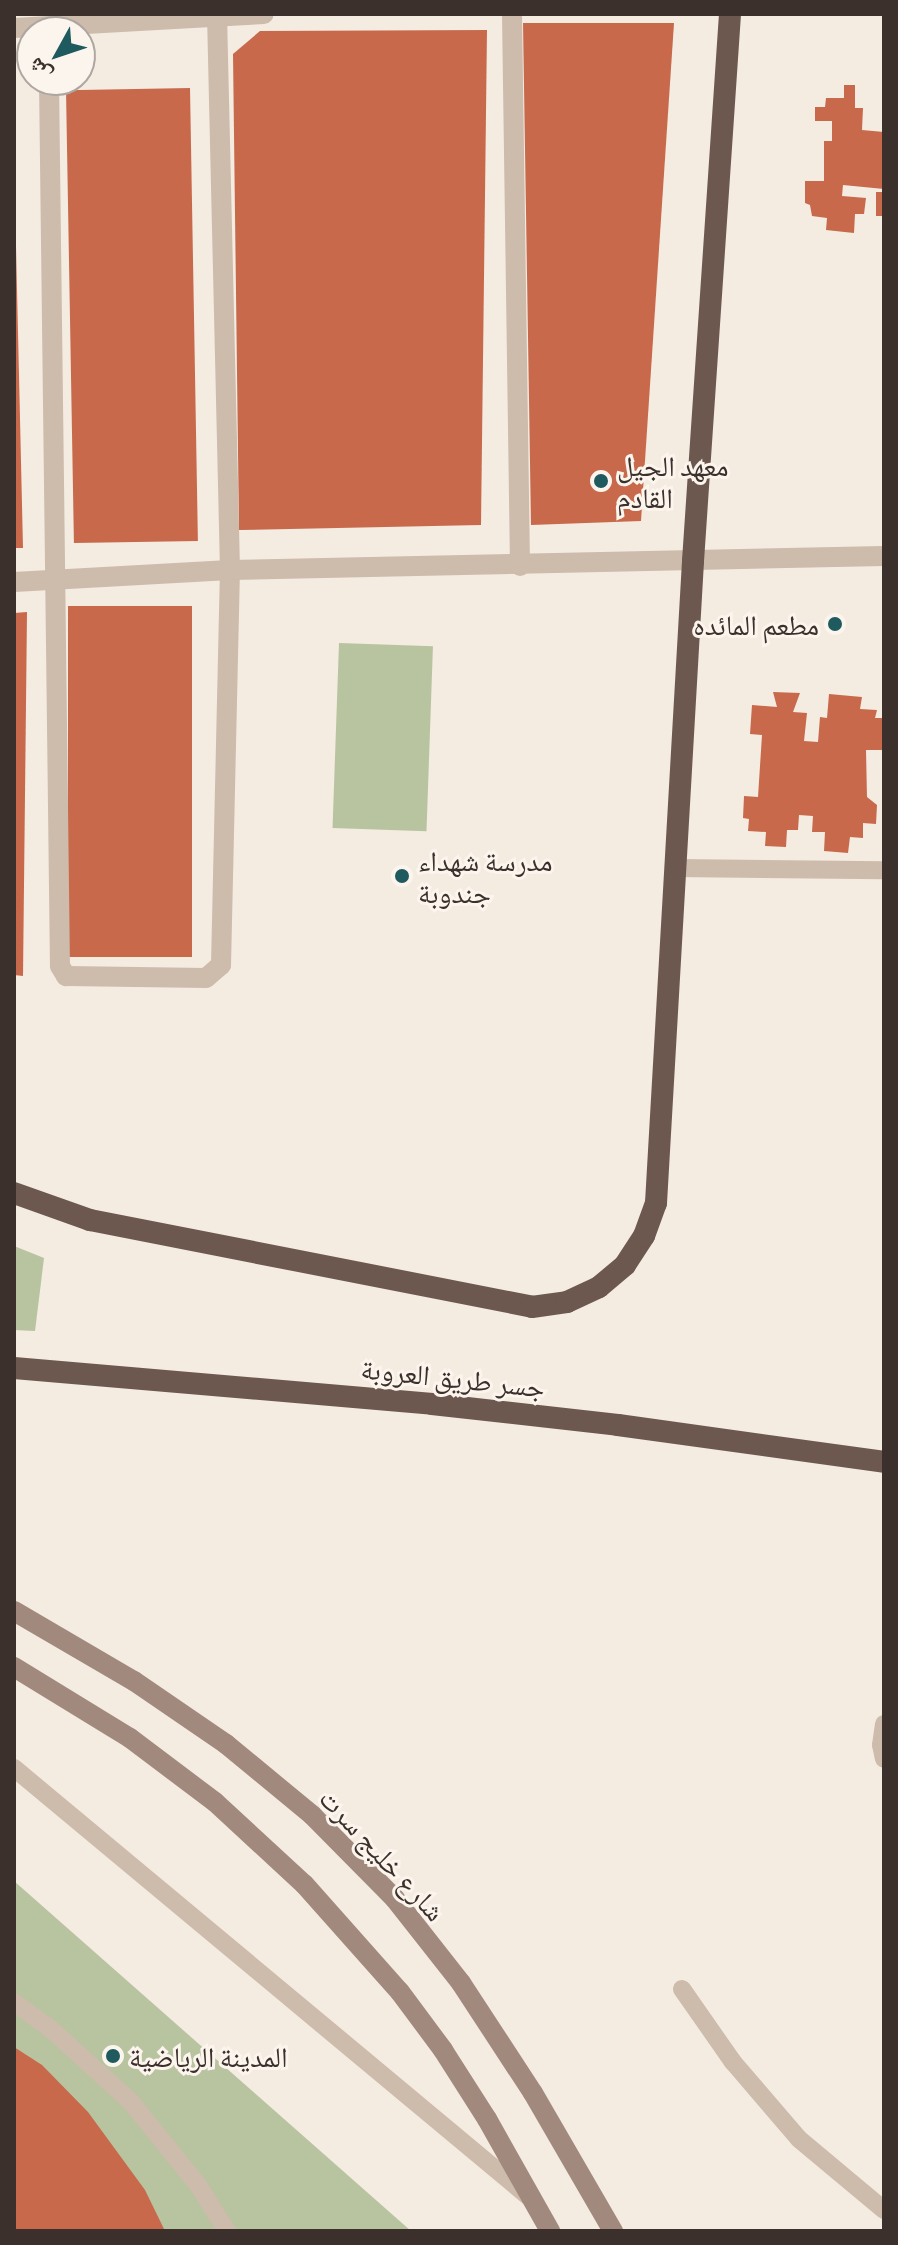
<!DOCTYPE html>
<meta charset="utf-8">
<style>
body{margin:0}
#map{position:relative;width:898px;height:2245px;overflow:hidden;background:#f4ebe1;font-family:Commissioner,"Noto Naskh Arabic",sans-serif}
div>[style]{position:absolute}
.green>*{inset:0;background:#b8c4a0;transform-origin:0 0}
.building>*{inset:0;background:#c8694b;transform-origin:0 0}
.service>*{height:18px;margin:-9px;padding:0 9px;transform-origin:9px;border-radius:9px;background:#cdbbac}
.minor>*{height:20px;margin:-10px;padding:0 10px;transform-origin:10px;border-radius:10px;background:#cdbbac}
.secondary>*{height:20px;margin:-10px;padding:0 10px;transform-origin:10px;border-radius:10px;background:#a18a7d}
.trunk>*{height:22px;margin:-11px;padding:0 11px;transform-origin:11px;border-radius:11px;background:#6c584f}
.dots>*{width:22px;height:22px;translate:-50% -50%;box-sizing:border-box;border:4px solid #fbf5ee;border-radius:50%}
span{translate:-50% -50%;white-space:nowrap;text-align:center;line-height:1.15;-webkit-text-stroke:6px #fbf5ee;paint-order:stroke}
.poi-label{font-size:28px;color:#3b302b}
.left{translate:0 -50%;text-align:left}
.right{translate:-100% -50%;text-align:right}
.street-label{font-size:28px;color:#3b302b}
.frame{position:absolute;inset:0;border:16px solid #3b302b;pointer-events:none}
.north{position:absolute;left:16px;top:16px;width:80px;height:80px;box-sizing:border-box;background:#fbf5ee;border:2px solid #aea6a0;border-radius:50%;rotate:230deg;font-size:22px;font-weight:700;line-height:32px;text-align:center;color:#3b302b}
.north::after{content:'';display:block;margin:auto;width:28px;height:36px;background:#1f5a5e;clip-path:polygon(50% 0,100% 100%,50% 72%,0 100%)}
</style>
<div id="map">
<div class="green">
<i style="left:339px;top:643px;width:94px;height:185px;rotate:2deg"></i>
<i style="clip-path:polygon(14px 1246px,44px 1258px,35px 1331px,14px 1330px)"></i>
<i style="clip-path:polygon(14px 1881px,411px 2231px,14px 2231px)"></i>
</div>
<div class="building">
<i style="clip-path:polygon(523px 23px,674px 23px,641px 521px,531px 525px)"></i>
<i style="clip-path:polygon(487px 30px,481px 525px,239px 530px,233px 54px,260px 31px)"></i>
<i style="clip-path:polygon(844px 85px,855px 85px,855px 108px,863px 108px,862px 130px,884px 132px,884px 189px,843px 185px,842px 196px,866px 198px,864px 214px,855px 214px,854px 233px,826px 230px,827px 218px,812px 216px,810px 205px,805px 203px,805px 181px,824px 181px,824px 141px,832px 141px,832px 121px,815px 121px,815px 107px,825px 107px,826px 98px,844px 98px)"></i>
<i style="left:190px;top:88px;width:453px;height:124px;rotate:89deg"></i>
<i style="clip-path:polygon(14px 160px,23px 548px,14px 548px)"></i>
<i style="left:876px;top:192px;width:8px;height:24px"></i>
<i style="left:192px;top:606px;width:351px;height:124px;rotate:90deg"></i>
<i style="clip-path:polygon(27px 612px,23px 976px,14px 975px,14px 613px)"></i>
<i style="clip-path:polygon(773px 692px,800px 693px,793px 712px,807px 713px,804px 741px,818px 742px,820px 717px,827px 718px,829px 694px,862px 697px,860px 709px,877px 710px,875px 718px,882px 718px,883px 750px,866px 750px,867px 797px,877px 805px,876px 824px,863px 823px,863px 838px,850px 837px,848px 853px,824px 851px,825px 832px,812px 832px,813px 816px,799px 815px,798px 830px,787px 830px,786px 847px,765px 846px,766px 832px,748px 831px,749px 819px,743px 818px,744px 796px,758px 797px,762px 735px,750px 734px,752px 705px,777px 707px)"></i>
<i style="clip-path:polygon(14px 2047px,42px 2065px,88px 2112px,145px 2190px,165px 2231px,14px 2231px)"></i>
</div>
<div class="service">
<i style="left:676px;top:868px;width:208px;rotate:0.6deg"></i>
<i style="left:884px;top:1724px;width:21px;rotate:98deg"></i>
<i style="left:881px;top:1745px;width:14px;rotate:78deg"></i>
<i style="left:14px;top:1768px;width:670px;rotate:39.79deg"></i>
<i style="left:682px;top:1989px;width:89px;rotate:55.1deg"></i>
<i style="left:733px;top:2062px;width:101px;rotate:49.4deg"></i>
<i style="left:799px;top:2139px;width:111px;rotate:39.9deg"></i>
<i style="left:14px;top:2002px;width:47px;rotate:36.4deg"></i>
<i style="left:52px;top:2030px;width:107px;rotate:42.3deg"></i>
<i style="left:131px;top:2102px;width:107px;rotate:51.1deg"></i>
<i style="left:198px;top:2185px;width:54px;rotate:57.8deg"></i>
</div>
<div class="minor">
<i style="left:512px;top:14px;width:552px;rotate:89.17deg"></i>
<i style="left:14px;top:28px;width:250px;rotate:-3.2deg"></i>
<i style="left:49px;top:80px;width:886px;rotate:89.29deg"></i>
<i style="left:60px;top:966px;width:12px;rotate:59deg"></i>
<i style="left:66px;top:976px;width:140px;rotate:0.8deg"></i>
<i style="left:206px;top:978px;width:20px;rotate:-41deg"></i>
<i style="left:221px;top:965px;width:395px;rotate:-88.7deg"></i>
<i style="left:230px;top:570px;width:556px;rotate:-91.34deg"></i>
<i style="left:14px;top:582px;width:216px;rotate:-3.2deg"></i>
<i style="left:230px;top:570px;width:654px;rotate:-1.23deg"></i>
</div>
<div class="secondary">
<i style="left:14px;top:1611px;width:139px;rotate:30.3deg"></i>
<i style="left:134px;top:1681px;width:112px;rotate:34.4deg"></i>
<i style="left:226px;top:1744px;width:112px;rotate:39.5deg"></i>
<i style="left:312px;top:1815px;width:118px;rotate:45.3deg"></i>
<i style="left:395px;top:1899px;width:107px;rotate:51.8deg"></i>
<i style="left:461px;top:1983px;width:131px;rotate:56.8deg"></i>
<i style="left:533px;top:2093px;width:160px;rotate:59.9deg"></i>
<i style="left:14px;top:1667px;width:136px;rotate:31.5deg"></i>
<i style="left:130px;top:1738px;width:106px;rotate:37deg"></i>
<i style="left:215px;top:1802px;width:121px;rotate:42.7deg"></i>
<i style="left:304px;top:1884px;width:144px;rotate:48.4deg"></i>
<i style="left:400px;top:1992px;width:72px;rotate:53.4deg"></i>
<i style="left:443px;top:2050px;width:82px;rotate:57.5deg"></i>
<i style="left:487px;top:2119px;width:129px;rotate:60.6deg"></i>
</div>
<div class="trunk">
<i style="left:14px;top:1193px;width:81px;rotate:19.6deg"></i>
<i style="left:90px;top:1220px;width:450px;rotate:11.1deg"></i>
<i style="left:532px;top:1307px;width:35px;rotate:-8deg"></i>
<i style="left:567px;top:1302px;width:35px;rotate:-25deg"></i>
<i style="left:599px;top:1287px;width:34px;rotate:-40deg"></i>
<i style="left:625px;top:1265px;width:35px;rotate:-57deg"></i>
<i style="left:644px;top:1236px;width:35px;rotate:-70deg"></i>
<i style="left:656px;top:1203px;width:643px;rotate:-86.7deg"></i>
<i style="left:693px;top:561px;width:548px;rotate:-86.13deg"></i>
<i style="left:14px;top:1368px;width:420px;rotate:4.9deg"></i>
<i style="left:432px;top:1404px;width:187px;rotate:6.4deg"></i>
<i style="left:618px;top:1425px;width:269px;rotate:7.9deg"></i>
</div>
<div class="dots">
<i style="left:601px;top:481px;background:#1f5a5e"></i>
<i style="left:835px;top:624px;background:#1f5a5e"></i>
<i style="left:402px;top:876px;background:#1f5a5e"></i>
<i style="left:113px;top:2056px;background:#1f5a5e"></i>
</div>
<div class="poi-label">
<span class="left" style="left:617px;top:481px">معهد الجيل<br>القادم</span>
<span class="right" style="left:819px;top:624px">مطعم المائده</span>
<span class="left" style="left:418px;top:876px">مدرسة شهداء<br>جندوبة</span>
<span class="left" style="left:129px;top:2056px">المدينة الرياضية</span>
</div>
<div class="street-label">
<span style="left:453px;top:1377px;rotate:6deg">جسر طريق العروبة</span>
<span style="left:383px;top:1854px;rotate:47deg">شارع خليج سرت</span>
</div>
<div class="frame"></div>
<div class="north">ش</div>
</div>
